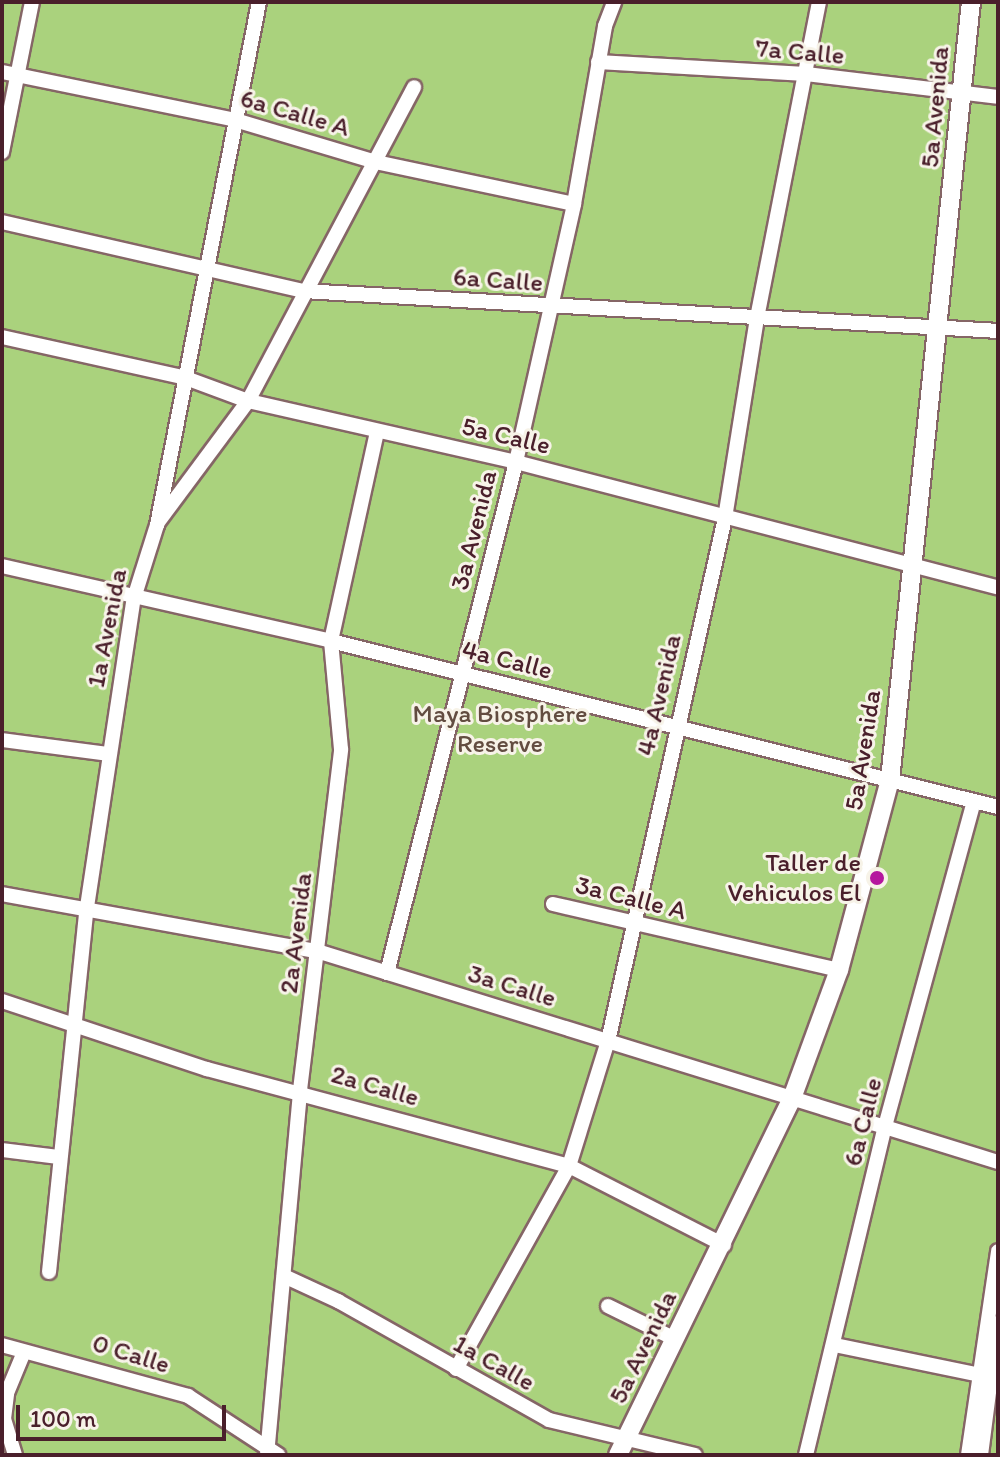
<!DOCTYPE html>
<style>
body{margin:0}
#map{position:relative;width:1000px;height:1457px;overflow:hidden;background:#f2e9d3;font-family:Itim,sans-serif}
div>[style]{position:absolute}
.green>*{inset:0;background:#aad27d;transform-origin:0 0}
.roads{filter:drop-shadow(2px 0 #856666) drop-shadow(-2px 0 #856666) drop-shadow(0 2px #856666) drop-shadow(0 -2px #856666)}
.minor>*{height:14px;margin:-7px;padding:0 7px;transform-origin:7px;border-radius:7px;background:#fff}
.tertiary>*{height:18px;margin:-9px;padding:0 9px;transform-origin:9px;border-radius:9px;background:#fff}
.dots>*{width:22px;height:22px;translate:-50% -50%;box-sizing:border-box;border:4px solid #f7f3e8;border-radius:50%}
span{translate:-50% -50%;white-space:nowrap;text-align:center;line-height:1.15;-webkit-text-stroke:6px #f7f3e8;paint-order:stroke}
.street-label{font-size:26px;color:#4a1f2b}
.park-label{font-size:26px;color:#624c40}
.poi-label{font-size:26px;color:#4a1f2b}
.right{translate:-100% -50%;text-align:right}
.frame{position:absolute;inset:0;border:4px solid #4a1f2b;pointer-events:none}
.scale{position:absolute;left:16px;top:1405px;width:210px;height:36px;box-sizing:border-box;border:4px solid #4a1f2b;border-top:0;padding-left:10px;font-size:24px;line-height:28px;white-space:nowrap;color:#4a1f2b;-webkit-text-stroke:6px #f7f3e8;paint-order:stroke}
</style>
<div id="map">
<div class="green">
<i style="left:2px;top:2px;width:996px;height:1453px"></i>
</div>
<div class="roads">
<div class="minor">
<i style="left:598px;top:62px;width:208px;rotate:3.3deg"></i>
<i style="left:806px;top:74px;width:193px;rotate:6.8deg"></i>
<i style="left:2px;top:72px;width:238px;rotate:11.6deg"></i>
<i style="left:235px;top:120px;width:147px;rotate:16.6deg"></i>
<i style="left:376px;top:162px;width:202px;rotate:12deg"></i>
<i style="left:2px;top:152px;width:153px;rotate:-78.7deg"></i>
<i style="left:2px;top:222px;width:309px;rotate:12.9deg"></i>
<i style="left:303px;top:291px;width:696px;rotate:3.29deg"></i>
<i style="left:2px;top:337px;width:185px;rotate:12.5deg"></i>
<i style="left:183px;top:377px;width:69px;rotate:20.3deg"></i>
<i style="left:248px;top:401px;width:275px;rotate:12.8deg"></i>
<i style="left:516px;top:462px;width:498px;rotate:14.6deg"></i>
<i style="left:159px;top:521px;width:149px;rotate:-53.4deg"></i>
<i style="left:248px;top:401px;width:355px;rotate:-62.1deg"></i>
<i style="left:2px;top:566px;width:337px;rotate:12.8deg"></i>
<i style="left:331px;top:641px;width:687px;rotate:13.98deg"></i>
<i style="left:2px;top:740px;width:107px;rotate:7.5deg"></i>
<i style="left:2px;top:894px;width:323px;rotate:10.3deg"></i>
<i style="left:320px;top:952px;width:710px;rotate:17.21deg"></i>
<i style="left:553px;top:904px;width:294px;rotate:13deg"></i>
<i style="left:387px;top:973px;width:527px;rotate:-75.83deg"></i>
<i style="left:516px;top:462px;width:264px;rotate:-77.3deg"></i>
<i style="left:574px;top:204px;width:181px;rotate:-80.1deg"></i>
<i style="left:605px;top:26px;width:26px;rotate:-69deg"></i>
<i style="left:2px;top:1001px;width:216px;rotate:18.4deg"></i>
<i style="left:207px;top:1069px;width:375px;rotate:15deg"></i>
<i style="left:569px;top:1166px;width:174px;rotate:27deg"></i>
<i style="left:2px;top:1150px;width:56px;rotate:7.1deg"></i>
<i style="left:49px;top:1272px;width:367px;rotate:-84.1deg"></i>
<i style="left:87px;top:907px;width:313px;rotate:-81.4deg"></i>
<i style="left:134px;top:598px;width:77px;rotate:-72.5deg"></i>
<i style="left:157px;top:525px;width:533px;rotate:-78.96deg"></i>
<i style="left:284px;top:1276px;width:60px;rotate:24.8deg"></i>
<i style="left:338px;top:1301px;width:242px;rotate:29.4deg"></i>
<i style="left:549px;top:1420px;width:150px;rotate:13.5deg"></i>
<i style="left:608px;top:1306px;width:72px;rotate:26.2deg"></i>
<i style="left:2px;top:1345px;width:193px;rotate:15.3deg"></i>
<i style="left:188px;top:1396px;width:108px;rotate:33.2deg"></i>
<i style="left:835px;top:1345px;width:158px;rotate:11.7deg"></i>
<i style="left:456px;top:1369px;width:232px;rotate:-60.9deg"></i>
<i style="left:569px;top:1166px;width:131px;rotate:-72.7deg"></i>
<i style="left:608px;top:1041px;width:536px;rotate:-77.39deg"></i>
<i style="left:725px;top:518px;width:203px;rotate:-80.9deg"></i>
<i style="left:757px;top:318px;width:322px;rotate:-78.9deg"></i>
<i style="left:15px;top:1455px;width:38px;rotate:-107deg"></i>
<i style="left:4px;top:1419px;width:26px;rotate:-83deg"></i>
<i style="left:7px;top:1393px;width:44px;rotate:-67.5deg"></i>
<i style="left:267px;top:1455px;width:366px;rotate:-84.8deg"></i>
<i style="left:300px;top:1090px;width:343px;rotate:-83.1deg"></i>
<i style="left:341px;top:749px;width:108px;rotate:-95.3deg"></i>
<i style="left:331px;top:641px;width:214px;rotate:-77.6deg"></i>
<i style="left:806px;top:1455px;width:334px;rotate:-76.5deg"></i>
<i style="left:884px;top:1130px;width:340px;rotate:-74.7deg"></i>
<i style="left:968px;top:1455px;width:206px;rotate:-81.6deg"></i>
<i style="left:981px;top:1455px;width:133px;rotate:-82.7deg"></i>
</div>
<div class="tertiary">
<i style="left:618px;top:1455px;width:394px;rotate:-64deg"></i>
<i style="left:791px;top:1101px;width:140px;rotate:-69.9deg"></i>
<i style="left:839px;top:970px;width:197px;rotate:-75deg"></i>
<i style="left:890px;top:780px;width:782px;rotate:-84.06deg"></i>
</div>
</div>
<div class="dots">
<i style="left:877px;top:878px;background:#b5179e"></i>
</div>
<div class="street-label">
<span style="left:800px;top:52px;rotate:5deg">7a Calle</span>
<span style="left:935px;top:107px;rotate:-85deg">5a Avenida</span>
<span style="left:295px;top:113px;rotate:16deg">6a Calle A</span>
<span style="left:498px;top:280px;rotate:4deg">6a Calle</span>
<span style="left:506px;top:436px;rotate:13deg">5a Calle</span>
<span style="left:474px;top:530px;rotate:-76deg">3a Avenida</span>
<span style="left:107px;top:628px;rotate:-79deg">1a Avenida</span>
<span style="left:507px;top:660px;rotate:14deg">4a Calle</span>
<span style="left:659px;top:695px;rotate:-77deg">4a Avenida</span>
<span style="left:863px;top:750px;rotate:-81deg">5a Avenida</span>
<span style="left:631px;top:898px;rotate:14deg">3a Calle A</span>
<span style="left:296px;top:933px;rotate:-83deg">2a Avenida</span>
<span style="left:512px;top:986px;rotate:17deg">3a Calle</span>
<span style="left:375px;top:1086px;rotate:16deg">2a Calle</span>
<span style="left:863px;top:1122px;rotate:-76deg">6a Calle</span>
<span style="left:643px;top:1347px;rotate:-64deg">5a Avenida</span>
<span style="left:131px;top:1354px;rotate:17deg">0 Calle</span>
<span style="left:494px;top:1363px;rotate:29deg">1a Calle</span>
</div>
<div class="park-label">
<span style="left:500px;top:729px">Maya Biosphere<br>Reserve</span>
</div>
<div class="poi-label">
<span class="right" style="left:861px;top:878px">Taller de<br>Vehiculos El</span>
</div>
<div class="frame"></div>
<div class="scale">100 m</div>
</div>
